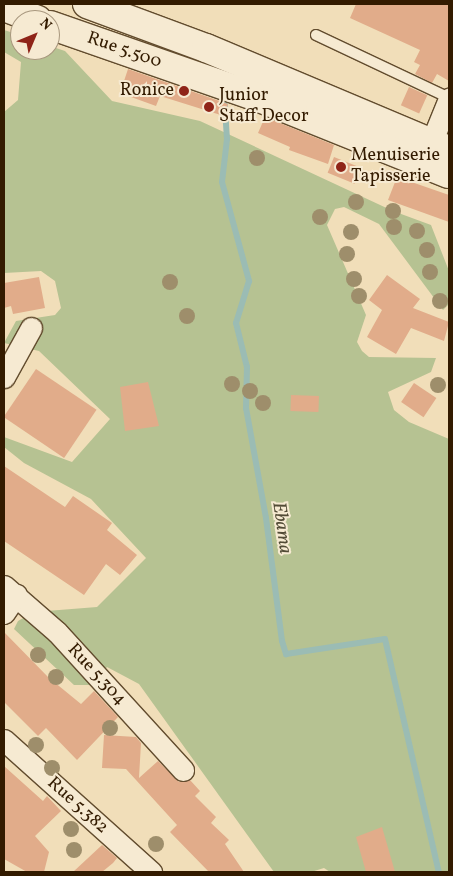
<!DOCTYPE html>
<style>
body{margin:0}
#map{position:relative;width:453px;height:876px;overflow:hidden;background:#f1deb9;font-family:Vollkorn,serif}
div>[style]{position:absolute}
.green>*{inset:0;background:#b6c292}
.stream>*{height:6px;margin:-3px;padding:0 3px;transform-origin:3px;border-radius:3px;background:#9bbcb4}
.building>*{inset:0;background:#e1ac8a;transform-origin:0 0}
.roads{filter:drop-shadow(1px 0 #624c2e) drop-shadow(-1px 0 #624c2e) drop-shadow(0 1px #624c2e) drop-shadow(0 -1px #624c2e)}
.service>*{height:10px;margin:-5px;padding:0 5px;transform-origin:5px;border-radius:5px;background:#f6ead2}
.minor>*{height:21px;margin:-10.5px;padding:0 10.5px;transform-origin:10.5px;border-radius:10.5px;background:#f6ead2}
.secondary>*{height:28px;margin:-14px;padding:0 14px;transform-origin:14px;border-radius:14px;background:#f6ead2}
.trees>*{width:16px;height:16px;margin:-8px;border-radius:50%;background:#9e8e6b}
.dots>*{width:14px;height:14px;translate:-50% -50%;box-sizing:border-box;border:2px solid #f6ead2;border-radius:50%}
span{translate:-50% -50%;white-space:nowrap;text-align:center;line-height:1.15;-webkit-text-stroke:4px #f6ead2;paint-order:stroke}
.street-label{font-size:18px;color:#331b00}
.poi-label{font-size:18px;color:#331b00}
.right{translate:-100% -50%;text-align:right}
.left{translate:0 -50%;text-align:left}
.water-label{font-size:19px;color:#524b36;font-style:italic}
.frame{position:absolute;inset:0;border:5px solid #331b00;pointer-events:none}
.north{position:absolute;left:10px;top:10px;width:50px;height:50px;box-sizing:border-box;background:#f6ead2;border:1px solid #a8977e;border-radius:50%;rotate:45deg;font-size:14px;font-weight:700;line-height:20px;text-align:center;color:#331b00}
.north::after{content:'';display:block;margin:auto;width:18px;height:22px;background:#8f2418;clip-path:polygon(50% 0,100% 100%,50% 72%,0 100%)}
</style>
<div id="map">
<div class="green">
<i style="clip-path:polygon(4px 30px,20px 35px,20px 50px,50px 50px,50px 46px,65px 51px,112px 101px,200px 121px,393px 211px,431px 225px,449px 271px,449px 304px,443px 310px,379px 224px,344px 207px,335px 209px,327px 225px,366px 315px,357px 342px,362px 351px,369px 357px,436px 358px,431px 372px,388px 392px,394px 410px,409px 422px,449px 439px,449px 872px,330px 872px,324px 868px,311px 872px,274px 872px,139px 684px,107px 667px,92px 685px,74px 685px,14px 629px,18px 621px,34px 612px,97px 607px,146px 558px,91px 499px,24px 463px,4px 447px,4px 437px,72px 462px,110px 419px,39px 351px,4px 343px,16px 321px,55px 315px,61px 308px,55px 281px,41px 271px,4px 273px,4px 112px,18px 100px,21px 62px,4px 52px)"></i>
</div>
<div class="stream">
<i style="left:224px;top:93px;width:46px;rotate:86.3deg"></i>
<i style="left:227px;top:139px;width:43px;rotate:96.6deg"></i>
<i style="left:222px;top:182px;width:103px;rotate:74.7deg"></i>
<i style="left:249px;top:281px;width:44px;rotate:107.2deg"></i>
<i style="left:236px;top:323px;width:45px;rotate:76deg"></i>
<i style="left:247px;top:367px;width:41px;rotate:91.4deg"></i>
<i style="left:246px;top:408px;width:112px;rotate:79.7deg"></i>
<i style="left:266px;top:518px;width:124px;rotate:82.6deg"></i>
<i style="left:282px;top:641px;width:14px;rotate:73deg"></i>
<i style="left:286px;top:654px;width:100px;rotate:-8.6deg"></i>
<i style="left:385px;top:639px;width:239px;rotate:77deg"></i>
</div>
<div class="building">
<i style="clip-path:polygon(356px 4px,449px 4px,449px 81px,437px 74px,432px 83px,415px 74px,420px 65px,414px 62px,420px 50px,350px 18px)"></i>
<i style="clip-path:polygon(128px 69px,228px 104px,224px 116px,160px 96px,156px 106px,120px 93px)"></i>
<i style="left:409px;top:87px;width:20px;height:20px;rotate:24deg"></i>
<i style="clip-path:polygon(265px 117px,334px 145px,328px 164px,289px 150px,290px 147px,258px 133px)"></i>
<i style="left:334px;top:157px;width:29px;height:17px;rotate:22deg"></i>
<i style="clip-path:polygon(397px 177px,449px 195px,449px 222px,388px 200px)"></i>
<i style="clip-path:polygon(387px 275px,420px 299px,413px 308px,449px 322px,444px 341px,411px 328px,396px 354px,367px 337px,382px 310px,369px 300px)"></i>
<i style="clip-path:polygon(39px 277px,45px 308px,13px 314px,11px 306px,4px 308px,4px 283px)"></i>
<i style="left:36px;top:369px;width:73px;height:58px;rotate:34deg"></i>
<i style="clip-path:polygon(148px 382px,159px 426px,125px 431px,120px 387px)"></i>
<i style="left:414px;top:383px;width:27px;height:23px;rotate:34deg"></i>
<i style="left:291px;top:395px;width:28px;height:16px;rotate:2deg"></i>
<i style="clip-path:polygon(4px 466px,65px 507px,73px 496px,112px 523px,107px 530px,137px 555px,120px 575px,106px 564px,84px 595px,4px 541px)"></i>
<i style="clip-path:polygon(4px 632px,48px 677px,81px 704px,94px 691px,118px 717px,77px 760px,46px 728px,38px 736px,4px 702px)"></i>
<i style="clip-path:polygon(104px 735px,136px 737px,141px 743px,139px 778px,158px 761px,179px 782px,190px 780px,200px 791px,195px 796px,216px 817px,211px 823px,229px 840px,225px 844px,244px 872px,209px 872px,170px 832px,177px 825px,126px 769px,102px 768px)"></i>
<i style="clip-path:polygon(4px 766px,43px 801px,47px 796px,61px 811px,35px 836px,49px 852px,44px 872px,27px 872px,4px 859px)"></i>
<i style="clip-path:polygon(382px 827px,395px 872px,366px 872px,356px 837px)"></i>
<i style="clip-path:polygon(102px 845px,117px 858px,113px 863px,102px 872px,73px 872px)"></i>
</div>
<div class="roads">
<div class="service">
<i style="left:316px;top:35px;width:147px;rotate:25.3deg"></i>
</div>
<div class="minor">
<i style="left:431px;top:143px;width:48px;rotate:-67.8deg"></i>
<i style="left:4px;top:377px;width:56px;rotate:-61.1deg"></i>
<i style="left:4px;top:586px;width:70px;rotate:41deg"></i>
<i style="left:57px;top:632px;width:187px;rotate:47.6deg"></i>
<i style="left:4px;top:613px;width:22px;rotate:-56deg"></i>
<i style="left:4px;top:740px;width:198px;rotate:41.9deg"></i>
</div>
<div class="secondary">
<i style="left:87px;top:4px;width:127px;rotate:20.3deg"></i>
<i style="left:206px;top:48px;width:264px;rotate:22.8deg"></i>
<i style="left:4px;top:7px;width:36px;rotate:21deg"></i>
<i style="left:50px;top:25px;width:225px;rotate:19.2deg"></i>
<i style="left:262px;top:99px;width:201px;rotate:21.9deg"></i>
</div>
</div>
<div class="trees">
<i style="left:257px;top:158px"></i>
<i style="left:356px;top:202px"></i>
<i style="left:393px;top:211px"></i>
<i style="left:320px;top:217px"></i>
<i style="left:394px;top:227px"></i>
<i style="left:417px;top:231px"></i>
<i style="left:351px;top:232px"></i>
<i style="left:427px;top:250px"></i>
<i style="left:347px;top:254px"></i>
<i style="left:430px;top:272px"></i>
<i style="left:354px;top:279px"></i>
<i style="left:170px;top:282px"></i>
<i style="left:359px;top:296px"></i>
<i style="left:440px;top:301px"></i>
<i style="left:187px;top:316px"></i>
<i style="left:232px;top:384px"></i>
<i style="left:438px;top:385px"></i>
<i style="left:250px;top:391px"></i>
<i style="left:263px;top:403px"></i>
<i style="left:38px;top:655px"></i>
<i style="left:56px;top:677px"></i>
<i style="left:110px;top:728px"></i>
<i style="left:36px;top:745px"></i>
<i style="left:52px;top:768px"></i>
<i style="left:71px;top:829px"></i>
<i style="left:156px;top:844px"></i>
<i style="left:74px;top:850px"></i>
</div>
<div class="dots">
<i style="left:184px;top:91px;background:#8f2418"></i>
<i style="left:209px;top:107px;background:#8f2418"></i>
<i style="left:341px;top:167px;background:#8f2418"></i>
</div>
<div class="street-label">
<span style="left:124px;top:51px;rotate:19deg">Rue 5.500</span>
<span style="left:96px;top:675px;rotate:47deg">Rue 5.304</span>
<span style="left:77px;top:806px;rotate:42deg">Rue 5.382</span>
</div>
<div class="poi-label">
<span class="right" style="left:174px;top:91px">Ronice</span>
<span class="left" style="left:219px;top:107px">Junior<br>Staff Decor</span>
<span class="left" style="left:351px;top:167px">Menuiserie<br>Tapisserie</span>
</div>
<div class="water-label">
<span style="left:281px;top:528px;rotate:82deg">Ebama</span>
</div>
<div class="frame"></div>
<div class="north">N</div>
</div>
